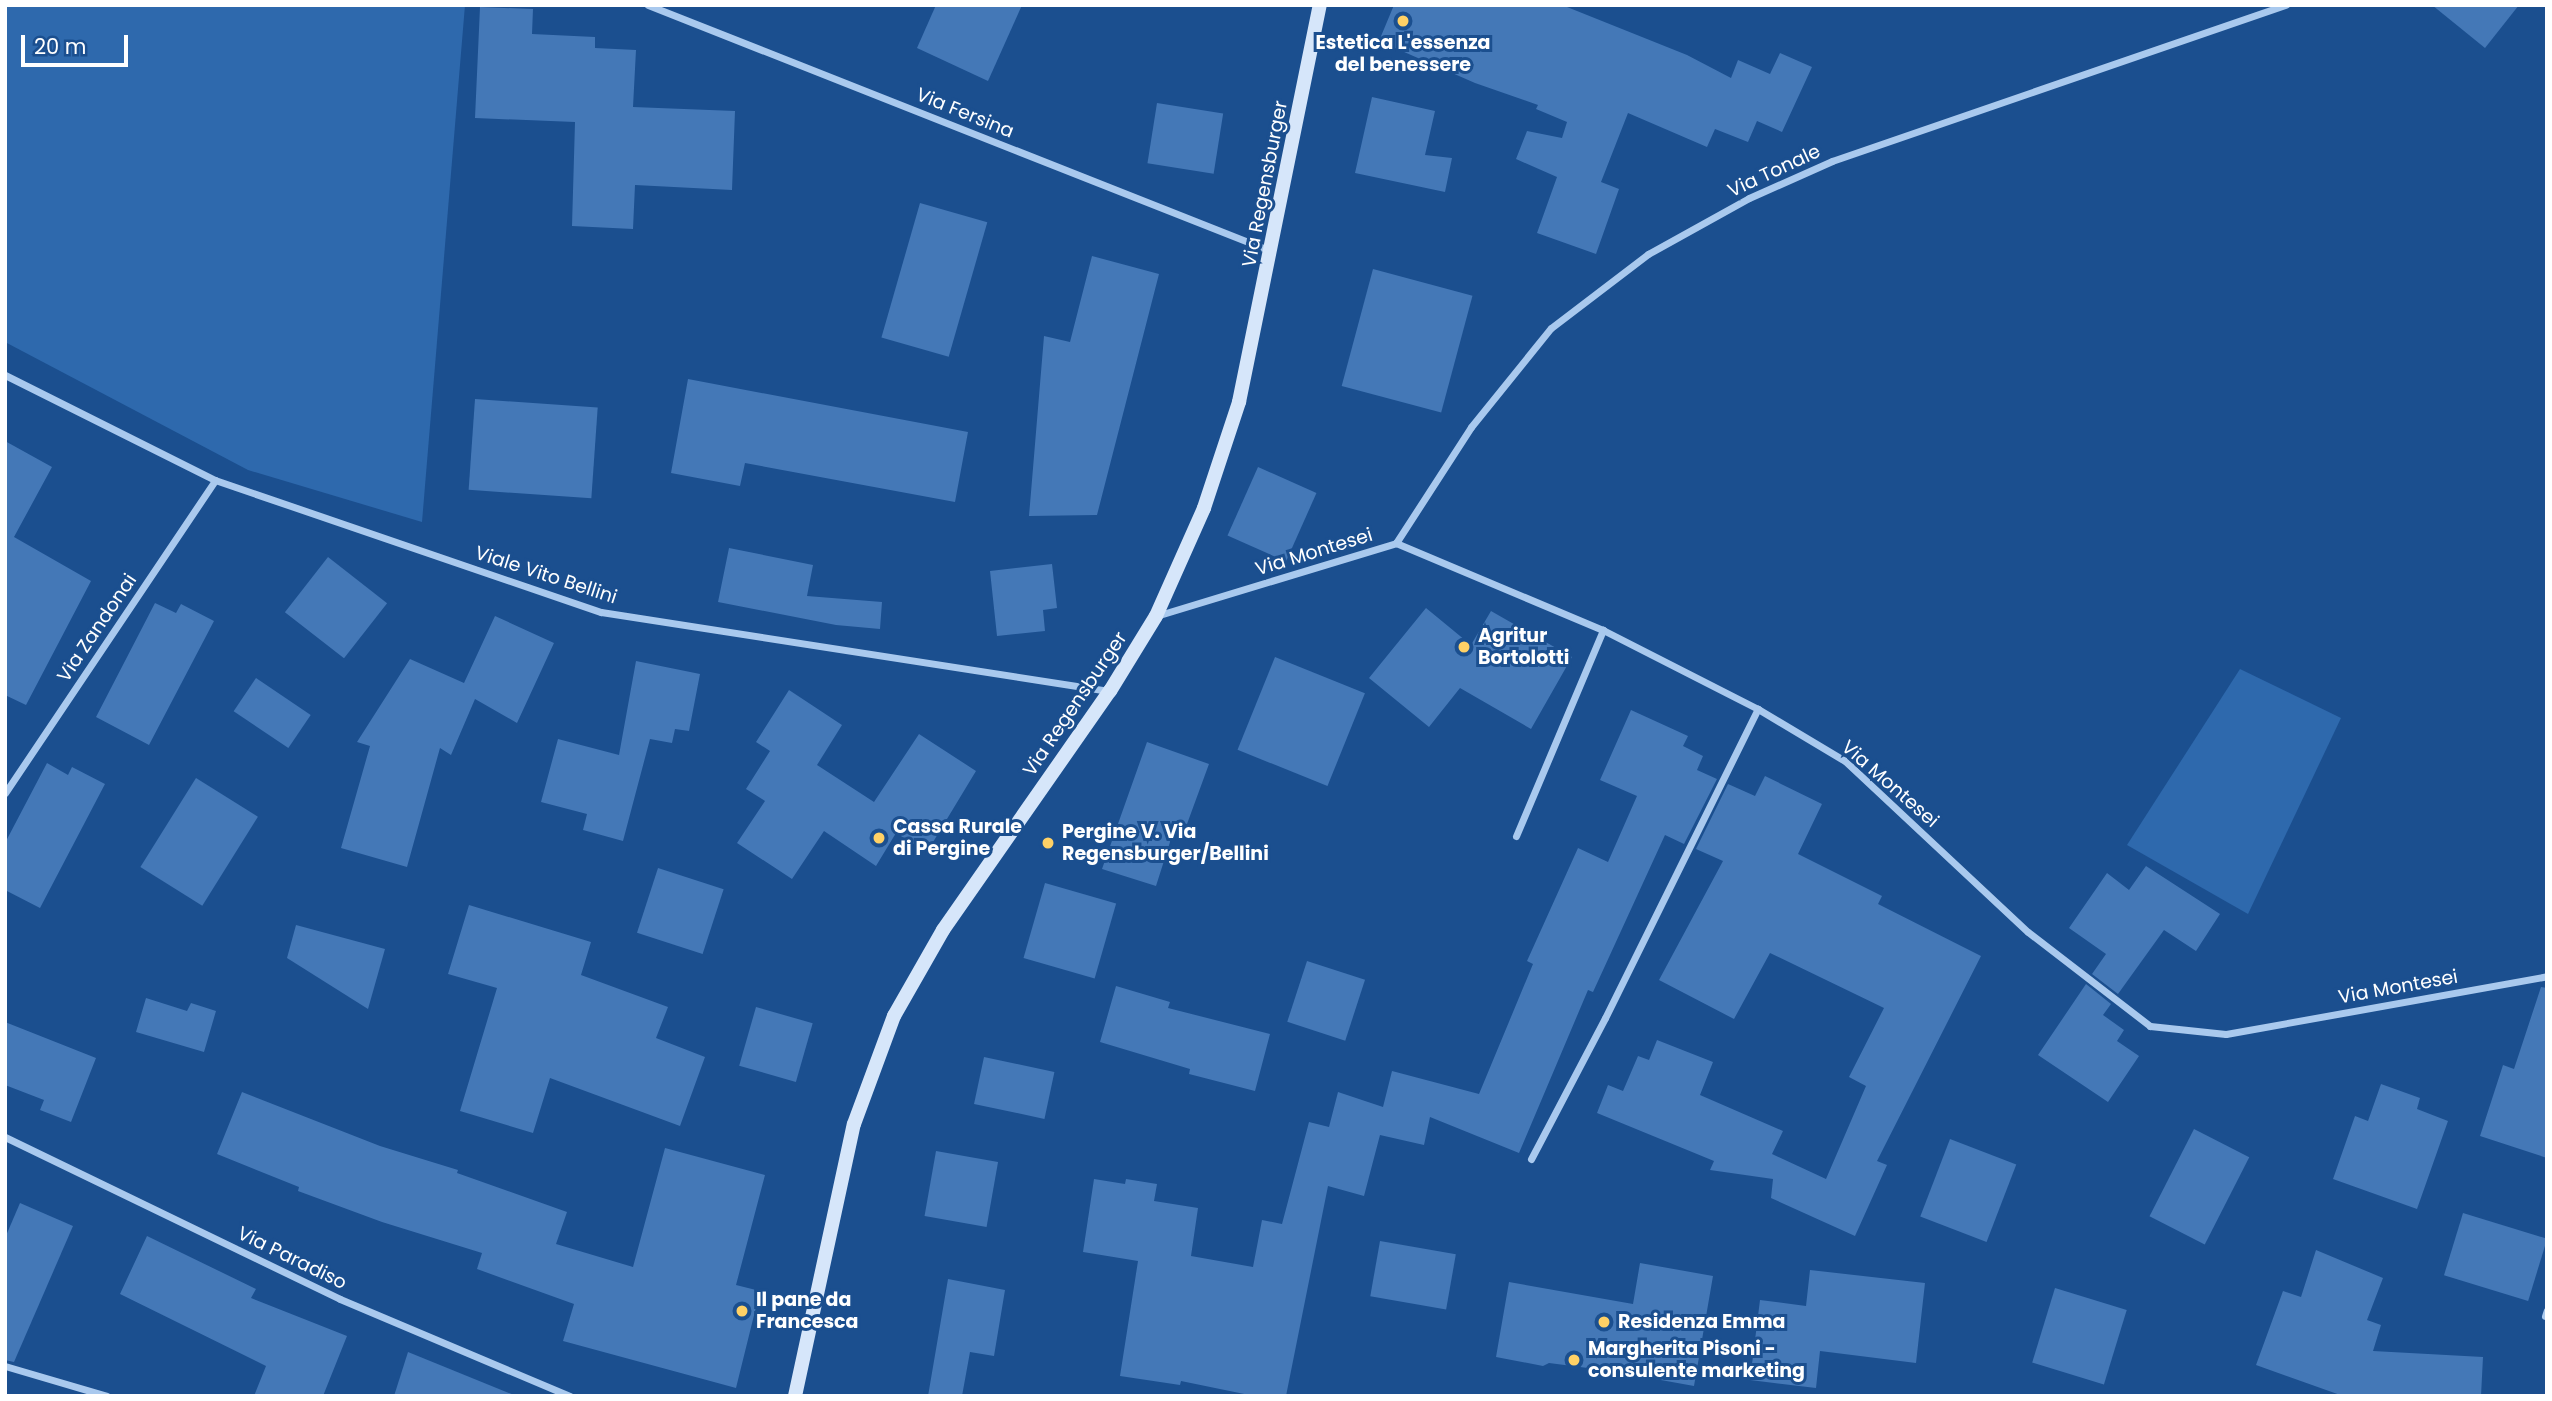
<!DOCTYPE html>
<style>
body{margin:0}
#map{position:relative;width:2552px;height:1401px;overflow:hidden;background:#1b4f8f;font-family:Poppins,sans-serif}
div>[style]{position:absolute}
.green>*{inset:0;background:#2e69ad}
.building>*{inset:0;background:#4478b7;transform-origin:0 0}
.street>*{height:7px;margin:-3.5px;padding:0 3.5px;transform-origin:3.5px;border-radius:3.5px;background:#a9c9ee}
.secondary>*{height:14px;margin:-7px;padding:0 7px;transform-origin:7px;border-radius:7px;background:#d6e6fa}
.dots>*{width:19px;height:19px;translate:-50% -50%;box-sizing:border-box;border:4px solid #1b4f8f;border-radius:50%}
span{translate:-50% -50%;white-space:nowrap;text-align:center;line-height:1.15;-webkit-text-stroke:6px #1b4f8f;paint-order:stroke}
.poi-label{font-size:19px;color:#fff;font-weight:700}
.left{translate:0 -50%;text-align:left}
.street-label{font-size:19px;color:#fff}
.frame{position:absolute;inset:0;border:7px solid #fff;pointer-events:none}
.scale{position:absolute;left:21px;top:35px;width:107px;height:32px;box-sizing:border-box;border:4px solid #fff;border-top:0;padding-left:9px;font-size:21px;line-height:24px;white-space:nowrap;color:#fff;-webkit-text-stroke:5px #1b4f8f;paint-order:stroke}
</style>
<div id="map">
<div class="green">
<i style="clip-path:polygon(5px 5px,465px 5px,422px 522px,248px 470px,5px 342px)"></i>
<i style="clip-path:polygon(2240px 669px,2341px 718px,2248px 914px,2127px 845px)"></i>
</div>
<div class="building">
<i style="clip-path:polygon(936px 5px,1022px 5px,988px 81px,917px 48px)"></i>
<i style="clip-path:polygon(1394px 5px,1562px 5px,1687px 55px,1731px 78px,1738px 60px,1770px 74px,1780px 53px,1812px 67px,1782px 132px,1757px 121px,1748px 142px,1715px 129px,1707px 147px,1628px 113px,1601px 182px,1619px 189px,1596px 254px,1537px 233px,1557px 177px,1516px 159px,1527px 131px,1562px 138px,1567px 122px,1536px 109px,1538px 105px,1475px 83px,1379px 41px)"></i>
<i style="clip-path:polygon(2432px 5px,2519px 5px,2485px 48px)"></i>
<i style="clip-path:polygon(480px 7px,533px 9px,532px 34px,595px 37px,595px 48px,636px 50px,633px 107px,735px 111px,732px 190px,635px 185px,633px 229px,572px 226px,575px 122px,475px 118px)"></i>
<i style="clip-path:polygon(1372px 97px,1435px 111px,1425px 155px,1452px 158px,1445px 192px,1355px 173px)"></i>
<i style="left:1157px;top:103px;width:67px;height:61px;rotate:9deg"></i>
<i style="left:920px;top:203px;width:70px;height:140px;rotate:16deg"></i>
<i style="clip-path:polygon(1092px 256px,1159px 274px,1097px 515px,1029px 516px,1044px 336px,1070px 342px)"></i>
<i style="left:1373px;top:269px;width:103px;height:121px;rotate:15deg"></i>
<i style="clip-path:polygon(688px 379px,968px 432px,955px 502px,745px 463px,740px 486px,671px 473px)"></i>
<i style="left:475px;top:399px;width:123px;height:91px;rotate:4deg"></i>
<i style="clip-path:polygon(5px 441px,52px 467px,14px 537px,91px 581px,26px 705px,5px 695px)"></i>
<i style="left:1258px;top:467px;width:64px;height:75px;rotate:24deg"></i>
<i style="clip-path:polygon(729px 548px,813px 565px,807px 596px,882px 602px,880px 629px,836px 625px,718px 602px)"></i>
<i style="left:328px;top:557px;width:75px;height:70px;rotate:38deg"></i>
<i style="clip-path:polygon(1052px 564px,1057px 608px,1043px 610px,1045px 631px,997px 636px,990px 571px)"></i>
<i style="clip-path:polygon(155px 603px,176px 613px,181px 604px,214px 621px,149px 745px,96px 717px)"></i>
<i style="clip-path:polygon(1426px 608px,1471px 645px,1491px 611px,1572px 657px,1531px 729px,1460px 688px,1429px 727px,1369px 678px)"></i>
<i style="clip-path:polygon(495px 616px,554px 643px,517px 723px,475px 699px,451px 755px,440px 748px,407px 867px,341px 848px,370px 746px,357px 742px,410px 659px,464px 683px)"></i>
<i style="left:1275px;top:657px;width:97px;height:100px;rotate:22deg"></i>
<i style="clip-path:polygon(636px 661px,700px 674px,689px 731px,675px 729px,672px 743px,650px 739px,623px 841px,583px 830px,587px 814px,541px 802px,558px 739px,619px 755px)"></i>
<i style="left:256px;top:678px;width:66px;height:40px;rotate:34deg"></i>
<i style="clip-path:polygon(789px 690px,842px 725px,817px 765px,874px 802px,919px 734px,976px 771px,927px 852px,896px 833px,876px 866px,824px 831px,792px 879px,737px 843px,765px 801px,746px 789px,770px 751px,756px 742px)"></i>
<i style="clip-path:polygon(1631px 710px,1688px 736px,1683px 746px,1703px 756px,1697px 770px,1717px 779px,1684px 844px,1665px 835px,1593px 992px,1588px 990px,1519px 1153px,1430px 1117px,1424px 1145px,1380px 1135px,1364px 1196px,1328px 1186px,1286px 1396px,1254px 1396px,1181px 1381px,1180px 1385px,1120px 1376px,1138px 1261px,1083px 1252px,1094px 1179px,1125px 1184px,1126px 1179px,1157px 1184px,1154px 1201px,1198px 1208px,1191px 1256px,1253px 1267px,1262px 1220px,1282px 1224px,1309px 1122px,1329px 1127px,1338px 1092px,1383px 1107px,1392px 1071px,1479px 1094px,1533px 964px,1527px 961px,1578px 848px,1608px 862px,1637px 796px,1600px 780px)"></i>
<i style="clip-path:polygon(1147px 742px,1209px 764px,1187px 824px,1177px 820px,1156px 886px,1102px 869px)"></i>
<i style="clip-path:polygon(47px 763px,68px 775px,72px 767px,105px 784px,40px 908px,5px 890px,5px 843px)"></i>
<i style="clip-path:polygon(1765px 776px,1822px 804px,1798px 854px,1882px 896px,1878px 904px,1981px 956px,1877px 1161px,1887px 1165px,1855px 1236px,1771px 1198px,1773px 1179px,1710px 1170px,1714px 1161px,1597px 1113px,1608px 1085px,1623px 1091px,1638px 1056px,1649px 1060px,1657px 1040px,1713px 1062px,1700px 1095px,1783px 1131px,1772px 1154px,1826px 1179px,1866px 1086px,1849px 1077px,1884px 1008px,1770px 953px,1734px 1019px,1659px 980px,1723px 861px,1696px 849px,1728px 784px,1755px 796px)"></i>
<i style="left:196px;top:778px;width:73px;height:105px;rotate:32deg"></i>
<i style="clip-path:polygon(2146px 866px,2220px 914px,2196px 951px,2164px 930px,2118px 994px,2092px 974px,2106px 954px,2069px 928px,2107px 873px,2129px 890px)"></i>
<i style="left:658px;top:868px;width:69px;height:68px;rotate:18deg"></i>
<i style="left:1045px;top:883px;width:74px;height:78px;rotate:16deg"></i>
<i style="clip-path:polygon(469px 905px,591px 942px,581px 975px,668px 1007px,656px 1038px,705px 1057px,680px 1126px,550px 1078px,533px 1133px,460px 1111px,497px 988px,448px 974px)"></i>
<i style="clip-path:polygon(296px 925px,385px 949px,368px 1009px,287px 958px)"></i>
<i style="left:1307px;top:961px;width:61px;height:64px;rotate:18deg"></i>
<i style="clip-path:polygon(2086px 984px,2111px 1004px,2103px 1015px,2124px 1030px,2117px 1041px,2139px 1056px,2108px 1102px,2038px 1055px)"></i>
<i style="clip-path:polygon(1116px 986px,1170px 1002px,1168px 1008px,1270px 1034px,1255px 1091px,1189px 1074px,1190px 1069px,1100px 1042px)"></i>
<i style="clip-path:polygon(2541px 987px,2547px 988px,2547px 1158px,2480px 1136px,2503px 1065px,2514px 1069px)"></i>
<i style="clip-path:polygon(146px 998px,187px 1011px,191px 1003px,216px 1011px,204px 1052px,136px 1032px)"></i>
<i style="left:756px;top:1007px;width:59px;height:61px;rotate:16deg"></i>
<i style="clip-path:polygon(5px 1022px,96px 1058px,71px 1122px,40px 1110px,44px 1100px,5px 1085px)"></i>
<i style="left:984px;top:1057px;width:72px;height:48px;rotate:12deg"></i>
<i style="clip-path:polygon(2381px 1084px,2420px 1098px,2417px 1109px,2448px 1121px,2417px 1209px,2333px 1179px,2355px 1116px,2368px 1121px)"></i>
<i style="clip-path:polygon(242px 1092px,380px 1146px,458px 1170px,457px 1173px,567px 1212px,556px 1244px,633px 1267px,665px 1148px,765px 1175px,736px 1285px,760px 1291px,736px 1388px,563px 1341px,574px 1304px,477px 1269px,482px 1253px,382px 1222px,298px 1191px,299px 1187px,217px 1154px)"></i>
<i style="left:2194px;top:1129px;width:62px;height:98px;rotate:27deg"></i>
<i style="left:1950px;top:1139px;width:71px;height:83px;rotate:21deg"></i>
<i style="left:936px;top:1151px;width:63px;height:66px;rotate:10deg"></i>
<i style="clip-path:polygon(20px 1203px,73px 1226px,14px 1362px,5px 1360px,5px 1238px)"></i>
<i style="left:2463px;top:1213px;width:88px;height:65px;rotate:17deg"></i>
<i style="clip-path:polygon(147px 1236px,256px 1289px,251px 1298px,347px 1336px,323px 1396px,254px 1396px,266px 1366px,120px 1294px)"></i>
<i style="left:1380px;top:1241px;width:77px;height:56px;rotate:10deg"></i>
<i style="clip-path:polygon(2316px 1250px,2383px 1278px,2367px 1320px,2381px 1325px,2373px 1351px,2483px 1357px,2481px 1396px,2343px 1396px,2256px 1365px,2283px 1291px,2301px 1297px)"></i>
<i style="clip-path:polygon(1640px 1263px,1713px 1276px,1694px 1386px,1611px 1371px,1549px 1363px,1543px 1366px,1496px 1357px,1509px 1282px,1633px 1304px)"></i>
<i style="clip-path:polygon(1810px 1270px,1925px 1283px,1916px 1363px,1820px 1351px,1816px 1388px,1750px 1380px,1760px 1300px,1806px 1306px)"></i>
<i style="clip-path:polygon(948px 1279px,1005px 1290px,994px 1356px,970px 1352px,962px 1396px,928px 1396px)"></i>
<i style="left:2055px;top:1288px;width:75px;height:78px;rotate:17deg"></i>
<i style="clip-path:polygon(408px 1352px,514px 1395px,513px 1396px,394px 1396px)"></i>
</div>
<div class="street">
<i style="left:648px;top:5px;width:670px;rotate:21.55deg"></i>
<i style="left:5px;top:375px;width:235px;rotate:26.6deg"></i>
<i style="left:215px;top:480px;width:408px;rotate:18.9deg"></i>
<i style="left:601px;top:612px;width:514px;rotate:8.84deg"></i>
<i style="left:1396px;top:543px;width:138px;rotate:-57.1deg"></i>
<i style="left:1471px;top:427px;width:127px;rotate:-51.1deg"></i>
<i style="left:1551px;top:328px;width:122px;rotate:-37.3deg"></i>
<i style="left:1648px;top:254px;width:115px;rotate:-29deg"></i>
<i style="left:1749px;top:198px;width:91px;rotate:-24deg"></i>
<i style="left:1832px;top:161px;width:480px;rotate:-19deg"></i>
<i style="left:1156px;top:616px;width:251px;rotate:-16.9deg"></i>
<i style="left:1396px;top:543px;width:225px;rotate:22.8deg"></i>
<i style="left:1603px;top:630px;width:174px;rotate:27deg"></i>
<i style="left:1758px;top:709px;width:101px;rotate:30.9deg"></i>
<i style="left:1845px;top:761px;width:250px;rotate:43.1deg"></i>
<i style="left:2028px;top:932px;width:154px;rotate:37.6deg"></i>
<i style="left:2150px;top:1026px;width:76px;rotate:6deg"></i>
<i style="left:2226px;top:1034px;width:326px;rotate:-10.2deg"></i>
<i style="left:5px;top:793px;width:377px;rotate:-56.1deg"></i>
<i style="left:1516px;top:836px;width:224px;rotate:-67.1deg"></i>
<i style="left:5px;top:1137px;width:372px;rotate:25.8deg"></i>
<i style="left:340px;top:1299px;width:250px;rotate:22.9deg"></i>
<i style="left:1531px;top:1159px;width:159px;rotate:-62.3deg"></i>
<i style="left:1605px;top:1018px;width:345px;rotate:-63.7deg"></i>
<i style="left:2545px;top:1316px;width:6px;rotate:-72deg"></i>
<i style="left:5px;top:1366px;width:106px;rotate:16.4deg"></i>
</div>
<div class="secondary">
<i style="left:795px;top:1396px;width:278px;rotate:-77.8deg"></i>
<i style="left:854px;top:1124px;width:115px;rotate:-69.7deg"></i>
<i style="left:894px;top:1016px;width:99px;rotate:-60.3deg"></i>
<i style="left:943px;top:930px;width:292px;rotate:-55.1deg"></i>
<i style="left:1110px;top:691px;width:88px;rotate:-58.5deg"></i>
<i style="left:1156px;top:616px;width:118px;rotate:-66deg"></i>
<i style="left:1204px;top:508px;width:112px;rotate:-71.7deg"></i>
<i style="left:1239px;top:402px;width:405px;rotate:-78.5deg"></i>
</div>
<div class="dots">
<i style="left:1403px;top:21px;background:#ffd166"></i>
<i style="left:1464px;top:647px;background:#ffd166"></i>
<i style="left:879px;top:838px;background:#ffd166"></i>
<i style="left:1048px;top:843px;background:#ffd166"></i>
<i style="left:742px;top:1311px;background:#ffd166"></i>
<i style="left:1604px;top:1322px;background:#ffd166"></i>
<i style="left:1574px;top:1360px;background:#ffd166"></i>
</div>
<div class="poi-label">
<span style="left:1403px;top:54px">Estetica L'essenza<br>del benessere</span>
<span class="left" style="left:1478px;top:647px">Agritur<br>Bortolotti</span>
<span class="left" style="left:893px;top:838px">Cassa Rurale<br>di Pergine</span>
<span class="left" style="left:1062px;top:843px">Pergine V. Via<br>Regensburger/Bellini</span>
<span class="left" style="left:756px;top:1311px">Il pane da<br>Francesca</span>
<span class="left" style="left:1618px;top:1322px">Residenza Emma</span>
<span class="left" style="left:1588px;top:1360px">Margherita Pisoni -<br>consulente marketing</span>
</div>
<div class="street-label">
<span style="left:965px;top:113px;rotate:22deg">Via Fersina</span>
<span style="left:1774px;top:171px;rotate:-25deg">Via Tonale</span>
<span style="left:1265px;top:184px;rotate:-79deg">Via Regensburger</span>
<span style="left:1314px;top:552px;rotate:-17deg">Via Montesei</span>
<span style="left:546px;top:575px;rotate:18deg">Viale Vito Bellini</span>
<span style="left:97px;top:628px;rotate:-56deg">Via Zandonai</span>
<span style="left:1075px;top:704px;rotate:-56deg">Via Regensburger</span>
<span style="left:1890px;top:784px;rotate:41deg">Via Montesei</span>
<span style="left:2398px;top:987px;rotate:-10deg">Via Montesei</span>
<span style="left:292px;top:1258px;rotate:26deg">Via Paradiso</span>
</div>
<div class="frame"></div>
<div class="scale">20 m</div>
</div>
